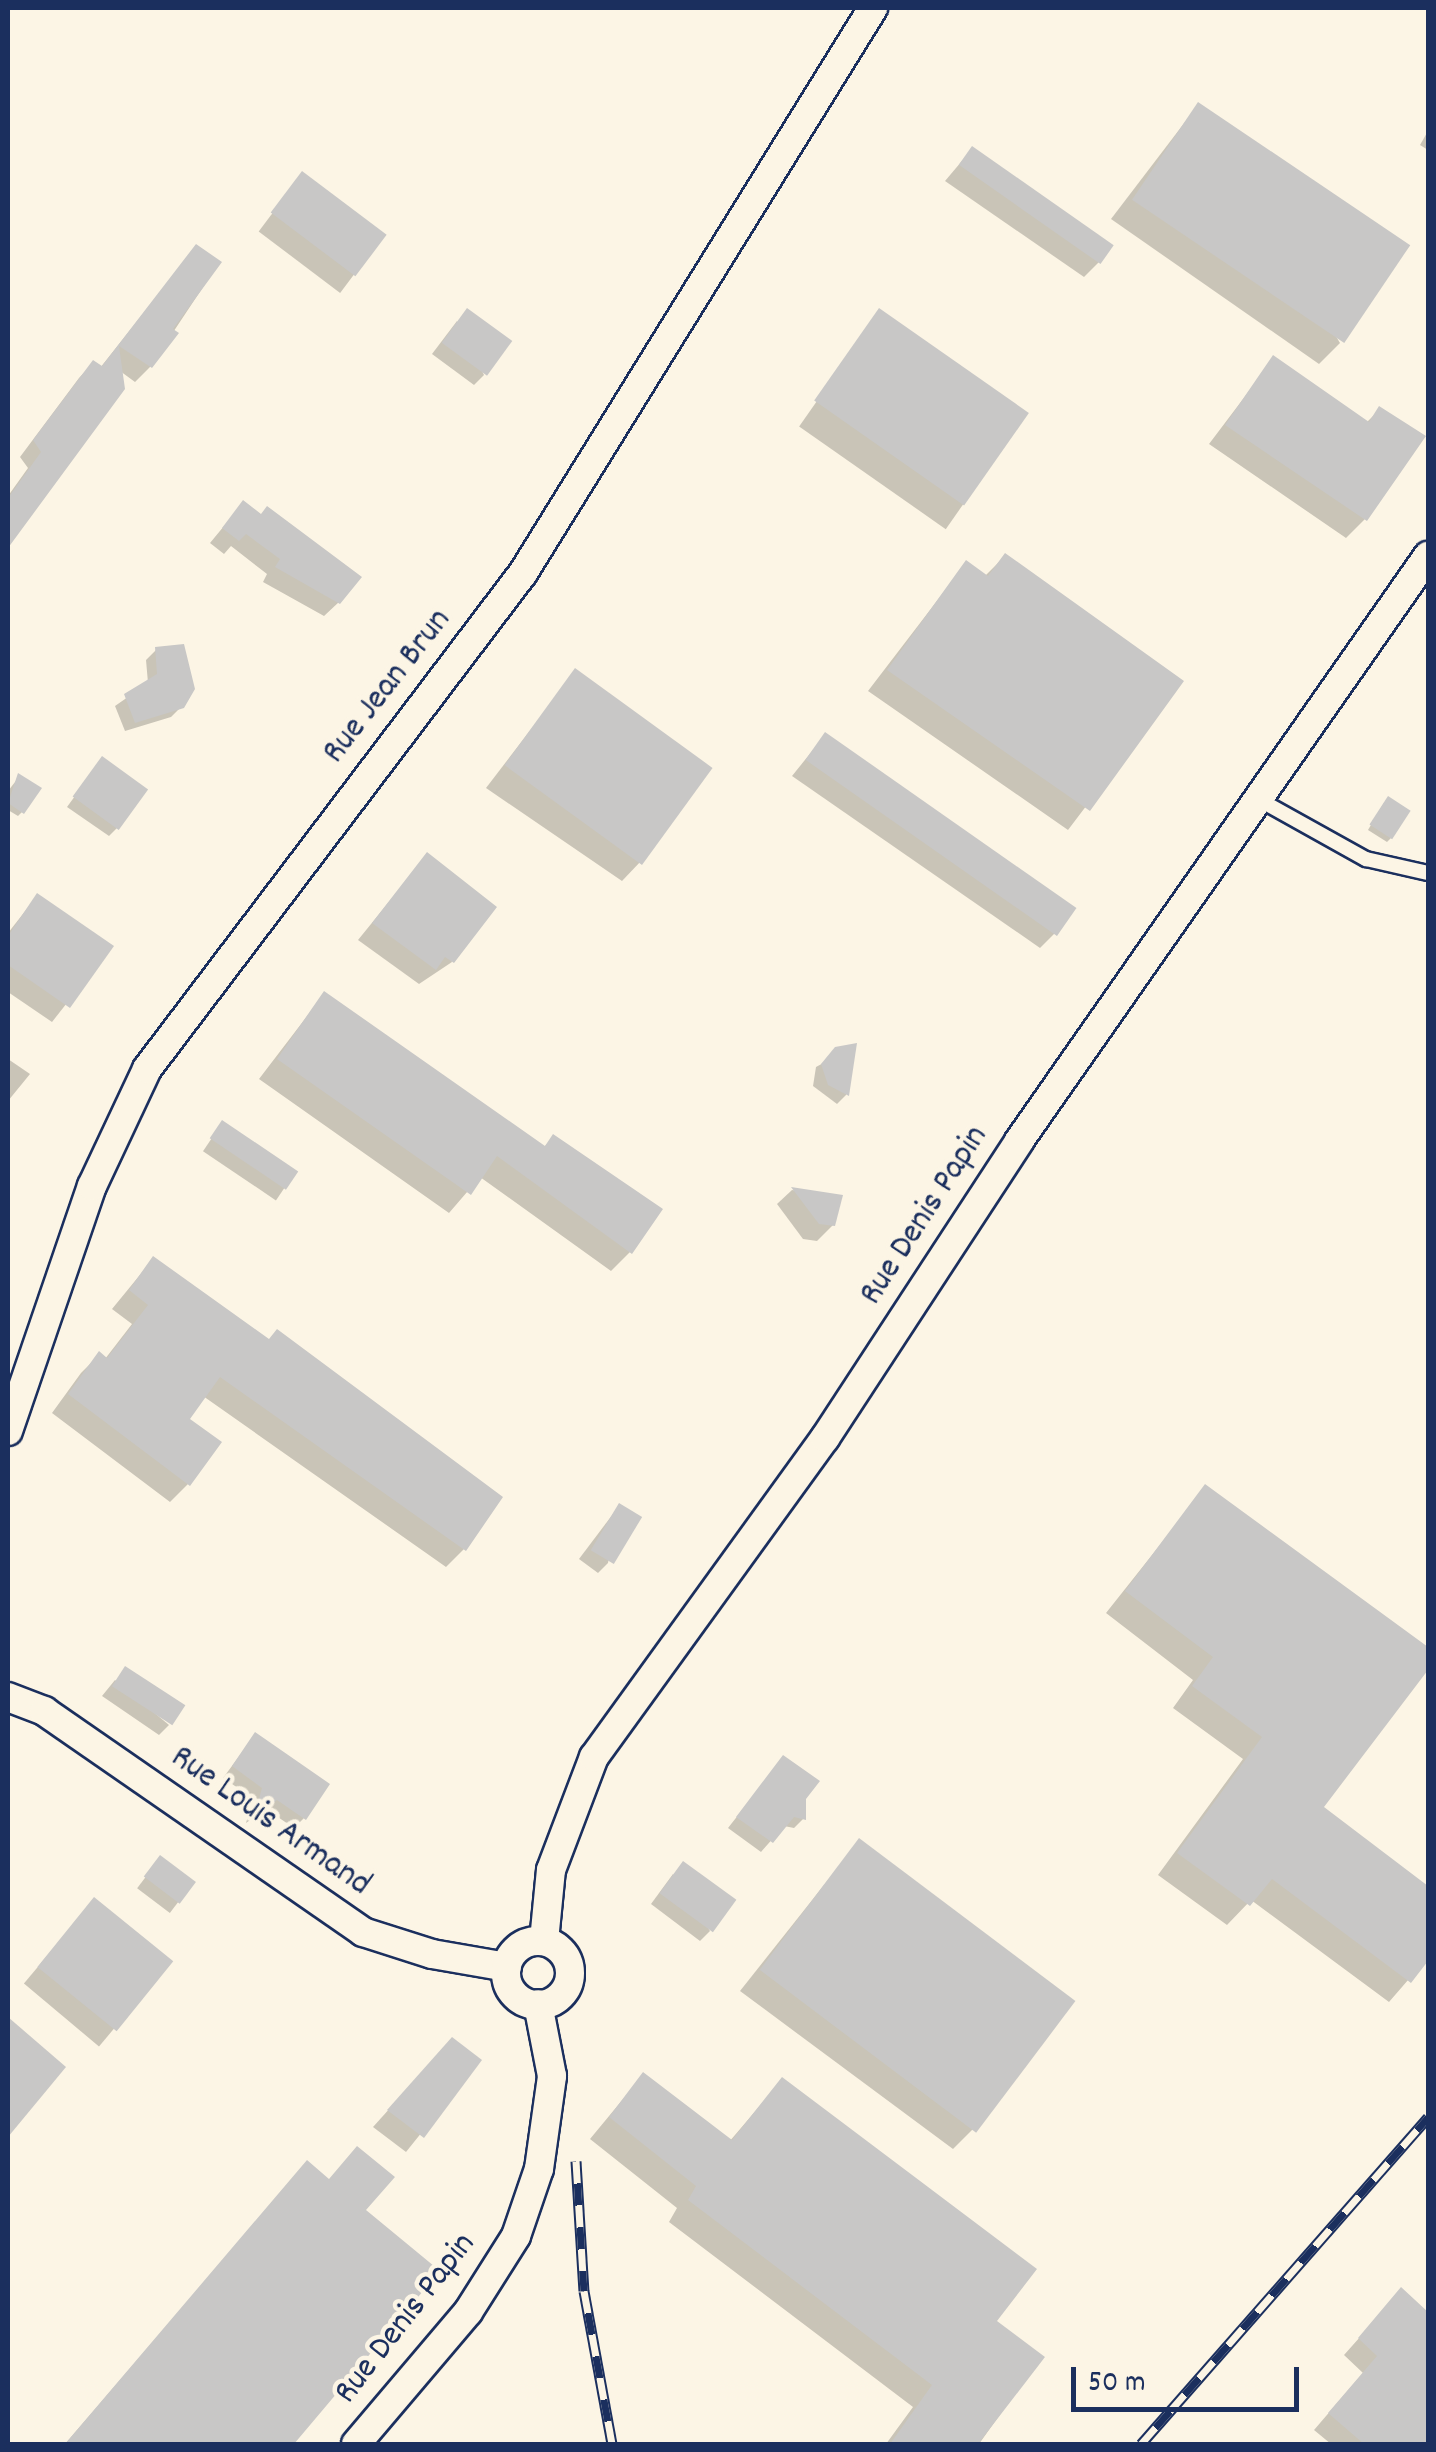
<!DOCTYPE html>
<style>
body{margin:0}
#map{position:relative;width:1436px;height:2452px;overflow:hidden;background:#fcf5e5;font-family:Dekko,sans-serif}
div>[style]{position:absolute}
.shadow>*{inset:0;background:#0003;transform-origin:0 0}
.building>*{inset:0;background:#c8c7c6;transform-origin:0 0}
.roads{filter:drop-shadow(2px 0 #1b2f5e) drop-shadow(-2px 0 #1b2f5e) drop-shadow(0 2px #1b2f5e) drop-shadow(0 -2px #1b2f5e)}
.lane>*{height:14px;margin:-7px;padding:0 7px;transform-origin:7px;border-radius:7px;background:#fcf5e5}
.street>*{height:28px;margin:-14px;padding:0 14px;transform-origin:14px;border-radius:14px;background:#fcf5e5}
.street>.ring{margin:-14px;padding:0;box-sizing:content-box;background:none;border:28px solid #fcf5e5;border-radius:50%}
.rail>*{height:11px;margin-top:-5.5px;transform-origin:0;background:repeating-linear-gradient(90deg,#fcf5e5 0 22px,#1b2f5e 0 44px);box-sizing:border-box;border-block:2px solid #1b2f5e}
span{translate:-50% -50%;white-space:nowrap;text-align:center;line-height:1.15;-webkit-text-stroke:9px #fcf5e5;paint-order:stroke}
.street-label{font-size:35px;color:#1b2f5e}
.frame{position:absolute;inset:0;border:10px solid #1b2f5e;pointer-events:none}
.scale{position:absolute;left:1071px;top:2367px;width:228px;height:45px;box-sizing:border-box;border:5px solid #1b2f5e;border-top:0;padding-left:12px;font-size:30px;line-height:35px;white-space:nowrap;color:#1b2f5e;-webkit-text-stroke:8px #fcf5e5;paint-order:stroke}
</style>
<div id="map">
<div class="shadow">
<i style="clip-path:polygon(1198px 105px,1340px 343px,1319px 364px,1111px 219px)"></i>
<i style="clip-path:polygon(1428px 131px,1428px 150px,1420px 145px)"></i>
<i style="clip-path:polygon(972px 149px,1099px 262px,1084px 277px,945px 181px)"></i>
<i style="left:302px;top:174px;width:102px;height:72px;rotate:37deg"></i>
<i style="clip-path:polygon(196px 247px,219px 263px,150px 367px,135px 382px,120px 371px,122px 389px,8px 545px,8px 496px,28px 468px,20px 457px,79px 378px,93px 363px,100px 368px)"></i>
<i style="left:880px;top:311px;width:179px;height:141px;rotate:35deg"></i>
<i style="clip-path:polygon(457px 321px,484px 375px,474px 385px,432px 354px)"></i>
<i style="clip-path:polygon(1274px 358px,1366px 423px,1380px 409px,1365px 519px,1346px 538px,1209px 444px)"></i>
<i style="clip-path:polygon(243px 503px,339px 602px,324px 616px,263px 582px,267px 574px,231px 546px,224px 554px,210px 543px)"></i>
<i style="clip-path:polygon(1005px 556px,1181px 681px,1068px 830px,868px 691px,966px 563px,985px 576px)"></i>
<i style="clip-path:polygon(156px 650px,182px 706px,171px 717px,125px 731px,115px 706px,148px 683px,146px 660px)"></i>
<i style="clip-path:polygon(575px 672px,642px 860px,622px 881px,486px 788px)"></i>
<i style="clip-path:polygon(825px 735px,1056px 932px,1040px 948px,792px 776px)"></i>
<i style="clip-path:polygon(102px 759px,118px 827px,109px 836px,67px 807px)"></i>
<i style="clip-path:polygon(19px 777px,22px 812px,18px 816px,8px 810px,8px 791px)"></i>
<i style="clip-path:polygon(1384px 803px,1391px 838px,1387px 842px,1368px 830px)"></i>
<i style="clip-path:polygon(427px 855px,452px 962px,419px 984px,358px 940px)"></i>
<i style="clip-path:polygon(37px 896px,111px 947px,52px 1022px,8px 992px,8px 933px)"></i>
<i style="clip-path:polygon(324px 994px,543px 1148px,553px 1138px,630px 1252px,611px 1271px,480px 1177px,449px 1213px,259px 1079px)"></i>
<i style="clip-path:polygon(854px 1046px,846px 1095px,837px 1104px,813px 1086px,816px 1067px)"></i>
<i style="clip-path:polygon(8px 1059px,30px 1074px,8px 1101px)"></i>
<i style="left:222px;top:1123px;width:88px;height:34px;rotate:34deg"></i>
<i style="clip-path:polygon(792px 1190px,840px 1197px,833px 1225px,817px 1241px,803px 1239px,777px 1204px)"></i>
<i style="clip-path:polygon(153px 1259px,464px 1549px,446px 1567px,203px 1396px,186px 1419px,188px 1484px,170px 1502px,52px 1413px,81px 1373px,99px 1355px,105px 1359px,132px 1324px,112px 1309px)"></i>
<i style="clip-path:polygon(1206px 1487px,1428px 1650px,1428px 1665px,1321px 1808px,1428px 1889px,1428px 1957px,1389px 2002px,1251px 1900px,1227px 1925px,1158px 1875px,1243px 1759px,1173px 1708px,1193px 1680px,1106px 1613px)"></i>
<i style="clip-path:polygon(619px 1506px,608px 1563px,598px 1573px,579px 1559px)"></i>
<i style="clip-path:polygon(115px 1680px,169px 1725px,159px 1735px,102px 1696px)"></i>
<i style="clip-path:polygon(255px 1735px,304px 1818px,294px 1828px,266px 1809px,246px 1823px,253px 1798px,223px 1778px)"></i>
<i style="clip-path:polygon(783px 1758px,804px 1799px,804px 1818px,794px 1828px,784px 1826px,761px 1852px,728px 1828px)"></i>
<i style="clip-path:polygon(859px 1841px,974px 2128px,953px 2149px,740px 1991px)"></i>
<i style="left:160px;top:1858px;width:41px;height:38px;rotate:37deg"></i>
<i style="clip-path:polygon(673px 1874px,710px 1931px,700px 1941px,651px 1904px)"></i>
<i style="left:94px;top:1900px;width:98px;height:109px;rotate:40deg"></i>
<i style="clip-path:polygon(8px 2020px,62px 2067px,8px 2133px)"></i>
<i style="clip-path:polygon(437px 2056px,479px 2061px,406px 2152px,373px 2127px)"></i>
<i style="clip-path:polygon(643px 2075px,729px 2142px,782px 2080px,994px 2321px,1041px 2357px,979px 2444px,886px 2444px,913px 2407px,669px 2222px,677px 2208px,590px 2139px)"></i>
<i style="clip-path:polygon(307px 2163px,436px 2271px,290px 2444px,65px 2444px)"></i>
<i style="clip-path:polygon(1401px 2291px,1428px 2315px,1428px 2444px,1331px 2444px,1314px 2430px,1363px 2373px,1344px 2355px)"></i>
</div>
<div class="building">
<i style="left:1198px;top:102px;width:256px;height:118px;rotate:34deg"></i>
<i style="left:972px;top:146px;width:173px;height:23px;rotate:35deg"></i>
<i style="left:302px;top:171px;width:106px;height:52px;rotate:37deg"></i>
<i style="clip-path:polygon(196px 244px,222px 262px,173px 329px,179px 333px,152px 368px,119px 346px,125px 389px,8px 548px,8px 498px,41px 452px,33px 440px,93px 360px,102px 366px)"></i>
<i style="left:467px;top:308px;width:56px;height:43px;rotate:36deg"></i>
<i style="left:879px;top:308px;width:183px;height:113px;rotate:35deg"></i>
<i style="clip-path:polygon(1273px 355px,1369px 422px,1379px 406px,1426px 436px,1367px 521px,1225px 425px)"></i>
<i style="clip-path:polygon(243px 500px,261px 514px,267px 506px,362px 577px,340px 604px,275px 567px,280px 559px,246px 534px,239px 541px,222px 528px)"></i>
<i style="clip-path:polygon(1005px 553px,1184px 681px,1090px 811px,887px 670px,966px 560px,988px 576px)"></i>
<i style="clip-path:polygon(184px 644px,195px 689px,184px 708px,135px 723px,124px 694px,157px 674px,155px 647px)"></i>
<i style="left:575px;top:668px;width:170px;height:120px;rotate:36deg"></i>
<i style="left:825px;top:732px;width:307px;height:34px;rotate:35deg"></i>
<i style="left:102px;top:756px;width:57px;height:50px;rotate:36deg"></i>
<i style="clip-path:polygon(18px 773px,42px 788px,24px 814px,8px 803px)"></i>
<i style="left:1388px;top:796px;width:27px;height:34px;rotate:33deg"></i>
<i style="clip-path:polygon(427px 852px,497px 907px,454px 963px,445px 957px,436px 970px,372px 923px)"></i>
<i style="clip-path:polygon(37px 893px,114px 946px,70px 1008px,8px 965px,8px 936px)"></i>
<i style="clip-path:polygon(324px 991px,545px 1146px,553px 1134px,663px 1209px,632px 1254px,497px 1156px,471px 1195px,277px 1059px)"></i>
<i style="clip-path:polygon(857px 1043px,849px 1096px,828px 1085px,821px 1064px,835px 1047px)"></i>
<i style="left:222px;top:1120px;width:92px;height:22px;rotate:34deg"></i>
<i style="clip-path:polygon(791px 1187px,843px 1195px,835px 1226px,819px 1224px)"></i>
<i style="clip-path:polygon(153px 1256px,269px 1339px,277px 1329px,503px 1497px,466px 1551px,220px 1377px,190px 1419px,222px 1442px,190px 1486px,68px 1394px,99px 1351px,107px 1358px,148px 1305px,129px 1290px)"></i>
<i style="clip-path:polygon(1205px 1484px,1428px 1647px,1428px 1670px,1324px 1807px,1428px 1886px,1428px 1961px,1411px 1983px,1272px 1879px,1250px 1906px,1177px 1853px,1262px 1737px,1192px 1686px,1213px 1657px,1125px 1591px)"></i>
<i style="left:619px;top:1503px;width:27px;height:55px;rotate:31deg"></i>
<i style="left:125px;top:1666px;width:72px;height:24px;rotate:33deg"></i>
<i style="clip-path:polygon(255px 1732px,330px 1784px,306px 1820px,277px 1800px,254px 1817px,262px 1788px,232px 1766px)"></i>
<i style="clip-path:polygon(783px 1755px,820px 1781px,806px 1799px,806px 1820px,794px 1817px,773px 1843px,736px 1817px)"></i>
<i style="left:859px;top:1838px;width:271px;height:165px;rotate:37deg"></i>
<i style="left:160px;top:1855px;width:45px;height:27px;rotate:37deg"></i>
<i style="left:683px;top:1861px;width:66px;height:40px;rotate:36deg"></i>
<i style="left:94px;top:1897px;width:102px;height:90px;rotate:39deg"></i>
<i style="clip-path:polygon(8px 2017px,66px 2067px,8px 2137px)"></i>
<i style="clip-path:polygon(452px 2037px,482px 2060px,424px 2138px,387px 2110px)"></i>
<i style="clip-path:polygon(643px 2072px,732px 2140px,782px 2077px,1037px 2269px,997px 2321px,1045px 2357px,978px 2444px,890px 2444px,932px 2385px,688px 2200px,696px 2186px,609px 2117px)"></i>
<i style="clip-path:polygon(357px 2146px,395px 2177px,366px 2210px,440px 2271px,294px 2444px,65px 2444px,307px 2160px,329px 2179px)"></i>
<i style="clip-path:polygon(1401px 2287px,1428px 2312px,1428px 2444px,1364px 2444px,1328px 2413px,1377px 2356px,1358px 2338px)"></i>
</div>
<div class="roads">
<div class="lane">
<i style="left:1258px;top:799px;width:124px;rotate:29.1deg"></i>
<i style="left:1366px;top:859px;width:64px;rotate:12.7deg"></i>
</div>
<div class="street">
<i style="left:8px;top:1431px;width:259px;rotate:-71.1deg"></i>
<i style="left:92px;top:1186px;width:129px;rotate:-64.8deg"></i>
<i style="left:147px;top:1069px;width:622px;rotate:-52.84deg"></i>
<i style="left:523px;top:573px;width:665px;rotate:-58.22deg"></i>
<i style="left:8px;top:1697px;width:39px;rotate:21deg"></i>
<i style="left:44px;top:1711px;width:388px;rotate:34.7deg"></i>
<i style="left:363px;top:1932px;width:72px;rotate:17.7deg"></i>
<i style="left:432px;top:1954px;width:76px;rotate:9.8deg"></i>
<i style="left:544px;top:1941px;width:71px;rotate:-84.4deg"></i>
<i style="left:551px;top:1870px;width:121px;rotate:-69.2deg"></i>
<i style="left:594px;top:1757px;width:394px;rotate:-54.1deg"></i>
<i style="left:825px;top:1438px;width:355px;rotate:-56.8deg"></i>
<i style="left:1019px;top:1141px;width:714px;rotate:-55.04deg"></i>
<i class="ring" style="left:506px;top:1941px;width:36px;height:36px"></i>
<i style="left:356px;top:2444px;width:173px;rotate:-49.7deg"></i>
<i style="left:468px;top:2312px;width:90px;rotate:-57.7deg"></i>
<i style="left:516px;top:2236px;width:71px;rotate:-71.1deg"></i>
<i style="left:539px;top:2169px;width:94px;rotate:-82deg"></i>
<i style="left:552px;top:2076px;width:73px;rotate:-101deg"></i>
</div>
</div>
<div class="rail">
<i style="left:576px;top:2161px;width:130px;rotate:86.5deg"></i>
<i style="left:584px;top:2291px;width:156px;rotate:79.6deg"></i>
<i style="left:1141px;top:2444px;width:435px;rotate:-48.7deg"></i>
</div>
<div class="street-label">
<span style="left:388px;top:687px;rotate:-52deg">Rue Jean Brun</span>
<span style="left:925px;top:1216px;rotate:-57deg">Rue Denis Papin</span>
<span style="left:270px;top:1822px;rotate:35deg">Rue Louis Armand</span>
<span style="left:406px;top:2319px;rotate:-52deg">Rue Denis Papin</span>
</div>
<div class="frame"></div>
<div class="scale">50 m</div>
</div>
